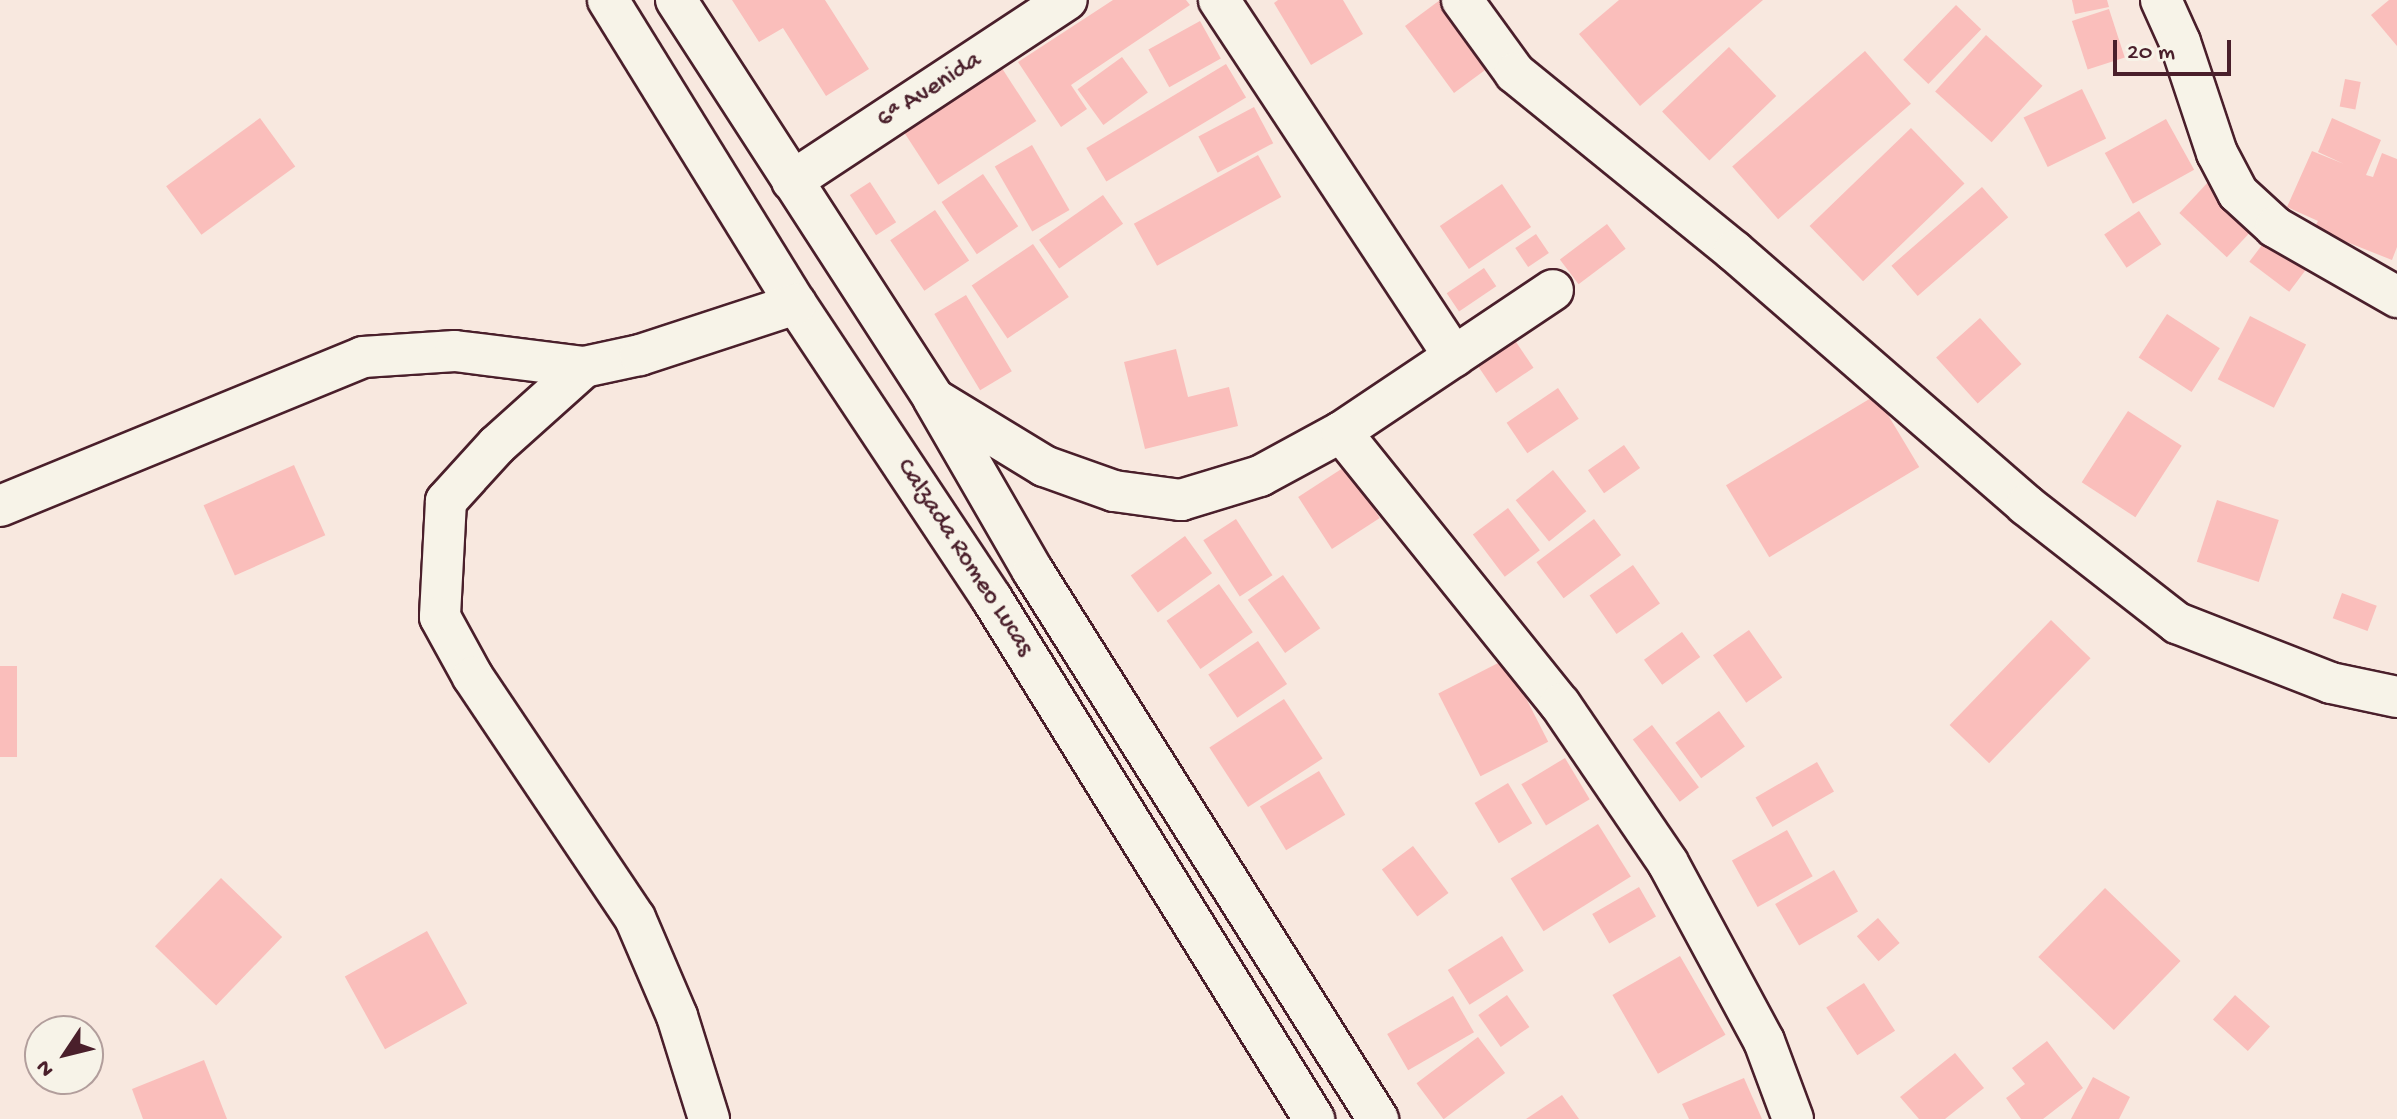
<!DOCTYPE html>
<meta charset="utf-8">
<style>
body{margin:0}
#map{position:relative;width:2397px;height:1119px;overflow:hidden;background:#f8e8df;font-family:"Gochi Hand",sans-serif}
div>[style]{position:absolute}
.building>*{inset:0;background:#fabebb;transform-origin:0 0}
.roads{filter:drop-shadow(2px 0 #4a1f2b) drop-shadow(-2px 0 #4a1f2b) drop-shadow(0 2px #4a1f2b) drop-shadow(0 -2px #4a1f2b)}
.minor>*{height:40px;margin:-20px;padding:0 20px;transform-origin:20px;border-radius:20px;background:#f7f3e8}
span{translate:-50% -50%;white-space:nowrap;text-align:center;line-height:1.15;-webkit-text-stroke:6px #f7f3e8;paint-order:stroke}
.street-label{font-size:26px;color:#4a1f2b}
.north{position:absolute;left:24px;top:1015px;width:80px;height:80px;box-sizing:border-box;background:#f7f3e8;border:2px solid #b29e9c;border-radius:50%;rotate:235deg;font-size:22px;font-weight:700;line-height:32px;text-align:center;color:#4a1f2b}
.north::after{content:'';display:block;margin:auto;width:28px;height:36px;background:#4a1f2b;clip-path:polygon(50% 0,100% 100%,50% 72%,0 100%)}
.scale{position:absolute;left:2113px;top:40px;width:118px;height:36px;box-sizing:border-box;border:4px solid #4a1f2b;border-top:0;padding-left:10px;font-size:24px;line-height:28px;white-space:nowrap;color:#4a1f2b;-webkit-text-stroke:6px #f7f3e8;paint-order:stroke}
</style>
<div id="map">
<div class="building">
<i style="clip-path:polygon(732px 0,825px 0,869px 69px,826px 96px,783px 28px,759px 42px)"></i>
<i style="clip-path:polygon(1113px 0,1186px 0,1190px 5px,1071px 85px,1087px 109px,1061px 127px,1018px 62px)"></i>
<i style="clip-path:polygon(1278px 0,1343px 0,1363px 34px,1311px 65px,1274px 3px)"></i>
<i style="clip-path:polygon(1440px 0,1451px 0,1496px 62px,1454px 93px,1405px 26px)"></i>
<i style="clip-path:polygon(1619px 0,1763px 0,1640px 106px,1579px 34px)"></i>
<i style="clip-path:polygon(2072px 0,2107px 0,2109px 7px,2075px 14px)"></i>
<i style="clip-path:polygon(2389px 0,2397px 0,2397px 46px,2371px 15px)"></i>
<i style="left:1956px;top:5px;width:35px;height:76px;rotate:44deg"></i>
<i style="left:2109px;top:9px;width:51px;height:39px;rotate:72deg"></i>
<i style="left:1200px;top:21px;width:43px;height:59px;rotate:61deg"></i>
<i style="left:1986px;top:35px;width:76px;height:76px;rotate:42deg"></i>
<i style="left:1729px;top:47px;width:68px;height:93px;rotate:46deg"></i>
<i style="left:1865px;top:51px;width:70px;height:176px;rotate:49deg"></i>
<i style="left:1122px;top:57px;width:44px;height:55px;rotate:54deg"></i>
<i style="left:996px;top:59px;width:74px;height:117px;rotate:57deg"></i>
<i style="left:1226px;top:64px;width:39px;height:163px;rotate:59deg"></i>
<i style="left:2345px;top:79px;width:16px;height:28px;rotate:11deg"></i>
<i style="left:2082px;top:89px;width:55px;height:65px;rotate:64deg"></i>
<i style="left:1254px;top:107px;width:41px;height:63px;rotate:62deg"></i>
<i style="left:260px;top:118px;width:60px;height:116px;rotate:54deg"></i>
<i style="clip-path:polygon(2332px 118px,2381px 140px,2366px 175px,2373px 177px,2382px 153px,2397px 159px,2397px 247px,2392px 260px,2314px 229px,2318px 221px,2287px 207px,2312px 151px,2344px 164px,2318px 152px)"></i>
<i style="left:2166px;top:119px;width:58px;height:70px;rotate:61deg"></i>
<i style="left:1911px;top:128px;width:77px;height:141px;rotate:46deg"></i>
<i style="left:1032px;top:145px;width:75px;height:43px;rotate:60deg"></i>
<i style="left:1258px;top:155px;width:48px;height:142px;rotate:61deg"></i>
<i style="left:983px;top:174px;width:63px;height:50px;rotate:56deg"></i>
<i style="left:2210px;top:180px;width:65px;height:45px;rotate:43deg"></i>
<i style="left:870px;top:182px;width:48px;height:24px;rotate:57deg"></i>
<i style="left:1502px;top:184px;width:52px;height:75px;rotate:56deg"></i>
<i style="left:1982px;top:187px;width:40px;height:120px;rotate:49deg"></i>
<i style="left:1103px;top:195px;width:35px;height:78px;rotate:55deg"></i>
<i style="left:935px;top:210px;width:61px;height:54px;rotate:56deg"></i>
<i style="left:2139px;top:211px;width:40px;height:42px;rotate:56deg"></i>
<i style="left:1607px;top:224px;width:31px;height:59px;rotate:53deg"></i>
<i style="left:2271px;top:233px;width:50px;height:36px;rotate:37deg"></i>
<i style="left:1536px;top:234px;width:23px;height:25px;rotate:56deg"></i>
<i style="left:1033px;top:244px;width:64px;height:74px;rotate:56deg"></i>
<i style="left:1484px;top:268px;width:22px;height:45px;rotate:56deg"></i>
<i style="left:966px;top:295px;width:89px;height:37px;rotate:59deg"></i>
<i style="left:2167px;top:314px;width:63px;height:52px;rotate:33deg"></i>
<i style="left:2250px;top:316px;width:63px;height:71px;rotate:27deg"></i>
<i style="left:1980px;top:318px;width:62px;height:59px;rotate:48deg"></i>
<i style="left:1510px;top:333px;width:42px;height:45px;rotate:56deg"></i>
<i style="clip-path:polygon(1176px 349px,1188px 397px,1229px 387px,1238px 426px,1145px 449px,1124px 362px)"></i>
<i style="left:1558px;top:388px;width:37px;height:62px;rotate:56deg"></i>
<i style="left:1876px;top:395px;width:84px;height:175px;rotate:59deg"></i>
<i style="left:2128px;top:411px;width:64px;height:85px;rotate:33deg"></i>
<i style="left:1624px;top:445px;width:28px;height:44px;rotate:55deg"></i>
<i style="left:294px;top:465px;width:77px;height:99px;rotate:66deg"></i>
<i style="left:1346px;top:466px;width:62px;height:57px;rotate:57deg"></i>
<i style="left:1553px;top:470px;width:53px;height:48px;rotate:51deg"></i>
<i style="left:2217px;top:500px;width:65px;height:65px;rotate:18deg"></i>
<i style="left:1508px;top:508px;width:53px;height:44px;rotate:53deg"></i>
<i style="left:1236px;top:519px;width:67px;height:39px;rotate:57deg"></i>
<i style="left:1594px;top:519px;width:45px;height:72px;rotate:53deg"></i>
<i style="left:1185px;top:536px;width:46px;height:67px;rotate:54deg"></i>
<i style="left:1633px;top:565px;width:47px;height:53px;rotate:55deg"></i>
<i style="left:1283px;top:575px;width:65px;height:43px;rotate:55deg"></i>
<i style="left:1219px;top:584px;width:59px;height:64px;rotate:55deg"></i>
<i style="left:2342px;top:593px;width:37px;height:27px;rotate:20deg"></i>
<i style="left:2051px;top:620px;width:55px;height:146px;rotate:44deg"></i>
<i style="left:1749px;top:630px;width:58px;height:44px;rotate:55deg"></i>
<i style="left:1682px;top:632px;width:31px;height:47px;rotate:54deg"></i>
<i style="left:1258px;top:641px;width:52px;height:60px;rotate:56deg"></i>
<i style="left:1506px;top:659px;width:93px;height:76px;rotate:63deg"></i>
<i style="left:0;top:666px;width:17px;height:91px"></i>
<i style="left:1284px;top:699px;width:71px;height:89px;rotate:57deg"></i>
<i style="left:1719px;top:711px;width:44px;height:54px;rotate:54deg"></i>
<i style="left:1652px;top:725px;width:78px;height:24px;rotate:53deg"></i>
<i style="left:1565px;top:758px;width:48px;height:51px;rotate:59deg"></i>
<i style="left:1817px;top:762px;width:34px;height:71px;rotate:60deg"></i>
<i style="left:1319px;top:771px;width:51px;height:69px;rotate:59deg"></i>
<i style="left:1508px;top:783px;width:47px;height:39px;rotate:59deg"></i>
<i style="left:1598px;top:824px;width:62px;height:103px;rotate:58deg"></i>
<i style="left:1787px;top:830px;width:53px;height:63px;rotate:61deg"></i>
<i style="left:1413px;top:846px;width:59px;height:39px;rotate:53deg"></i>
<i style="left:1834px;top:870px;width:48px;height:68px;rotate:60deg"></i>
<i style="left:221px;top:878px;width:85px;height:95px;rotate:44deg"></i>
<i style="left:1639px;top:887px;width:34px;height:54px;rotate:60deg"></i>
<i style="left:2105px;top:888px;width:105px;height:96px;rotate:44deg"></i>
<i style="left:1878px;top:918px;width:33px;height:28px;rotate:49deg"></i>
<i style="left:427px;top:931px;width:83px;height:94px;rotate:61deg"></i>
<i style="left:1502px;top:936px;width:41px;height:64px;rotate:58deg"></i>
<i style="left:1680px;top:956px;width:91px;height:78px;rotate:60deg"></i>
<i style="left:1864px;top:983px;width:57px;height:45px;rotate:57deg"></i>
<i style="left:1507px;top:995px;width:39px;height:35px;rotate:55deg"></i>
<i style="left:2235px;top:995px;width:47px;height:33px;rotate:42deg"></i>
<i style="left:1453px;top:996px;width:42px;height:76px;rotate:60deg"></i>
<i style="left:1478px;top:1037px;width:45px;height:77px;rotate:53deg"></i>
<i style="clip-path:polygon(2047px 1041px,2083px 1088px,2043px 1119px,2021px 1119px,2006px 1098px,2025px 1084px,2012px 1068px)"></i>
<i style="clip-path:polygon(1955px 1053px,1984px 1088px,1945px 1119px,1919px 1119px,1900px 1097px)"></i>
<i style="clip-path:polygon(204px 1060px,227px 1119px,143px 1119px,132px 1089px)"></i>
<i style="clip-path:polygon(2093px 1077px,2130px 1097px,2119px 1119px,2071px 1119px)"></i>
<i style="clip-path:polygon(1744px 1078px,1762px 1119px,1689px 1119px,1682px 1104px)"></i>
<i style="clip-path:polygon(1562px 1095px,1579px 1119px,1526px 1119px)"></i>
</div>
<div class="roads">
<div class="minor">
<i style="left:608px;top:0;width:357px;rotate:58.3deg"></i>
<i style="left:796px;top:304px;width:354px;rotate:56.4deg"></i>
<i style="left:992px;top:599px;width:612px;rotate:58.23deg"></i>
<i style="left:676px;top:0;width:474px;rotate:57.1deg"></i>
<i style="left:933px;top:398px;width:200px;rotate:60deg"></i>
<i style="left:1033px;top:571px;width:648px;rotate:57.81deg"></i>
<i style="left:1219px;top:0;width:427px;rotate:56.6deg"></i>
<i style="left:1462px;top:0;width:90px;rotate:54deg"></i>
<i style="left:1515px;top:73px;width:282px;rotate:39.1deg"></i>
<i style="left:1734px;top:251px;width:387px;rotate:41deg"></i>
<i style="left:2026px;top:505px;width:192px;rotate:38deg"></i>
<i style="left:2177px;top:623px;width:165px;rotate:21.3deg"></i>
<i style="left:2331px;top:683px;width:67px;rotate:12deg"></i>
<i style="left:2161px;top:0;width:46px;rotate:65.7deg"></i>
<i style="left:2180px;top:42px;width:117px;rotate:71.6deg"></i>
<i style="left:2217px;top:153px;width:45px;rotate:62.3deg"></i>
<i style="left:2238px;top:193px;width:50px;rotate:42.6deg"></i>
<i style="left:2275px;top:227px;width:141px;rotate:29.8deg"></i>
<i style="left:792px;top:181px;width:329px;rotate:-33.4deg"></i>
<i style="left:584px;top:367px;width:117px;rotate:138.1deg"></i>
<i style="left:497px;top:445px;width:76px;rotate:132.3deg"></i>
<i style="left:446px;top:501px;width:116px;rotate:93deg"></i>
<i style="left:440px;top:617px;width:68px;rotate:61.2deg"></i>
<i style="left:473px;top:677px;width:290px;rotate:56.1deg"></i>
<i style="left:635px;top:918px;width:107px;rotate:66.8deg"></i>
<i style="left:677px;top:1016px;width:108px;rotate:72.7deg"></i>
<i style="left:936px;top:400px;width:127px;rotate:31.4deg"></i>
<i style="left:1044px;top:466px;width:74px;rotate:19.7deg"></i>
<i style="left:1114px;top:491px;width:68px;rotate:7.7deg"></i>
<i style="left:1181px;top:500px;width:83px;rotate:-16.9deg"></i>
<i style="left:1260px;top:476px;width:92px;rotate:-28.5deg"></i>
<i style="left:1341px;top:432px;width:255px;rotate:-33.8deg"></i>
<i style="left:1341px;top:432px;width:349px;rotate:51.2deg"></i>
<i style="left:1560px;top:704px;width:192px;rotate:55.8deg"></i>
<i style="left:1668px;top:863px;width:202px;rotate:61.7deg"></i>
<i style="left:1764px;top:1041px;width:83px;rotate:69.6deg"></i>
<i style="left:0;top:506px;width:392px;rotate:-22.3deg"></i>
<i style="left:363px;top:357px;width:92px;rotate:-3.7deg"></i>
<i style="left:455px;top:351px;width:130px;rotate:7.1deg"></i>
<i style="left:584px;top:367px;width:57px;rotate:-12.1deg"></i>
<i style="left:640px;top:355px;width:164px;rotate:-18.1deg"></i>
</div>
</div>
<div class="street-label">
<span style="left:930px;top:91px;rotate:-33deg">6ª Avenida</span>
<span style="left:964px;top:558px;rotate:57deg">Calzada Romeo Lucas</span>
</div>
<div class="north">N</div>
<div class="scale">20 m</div>
</div>
